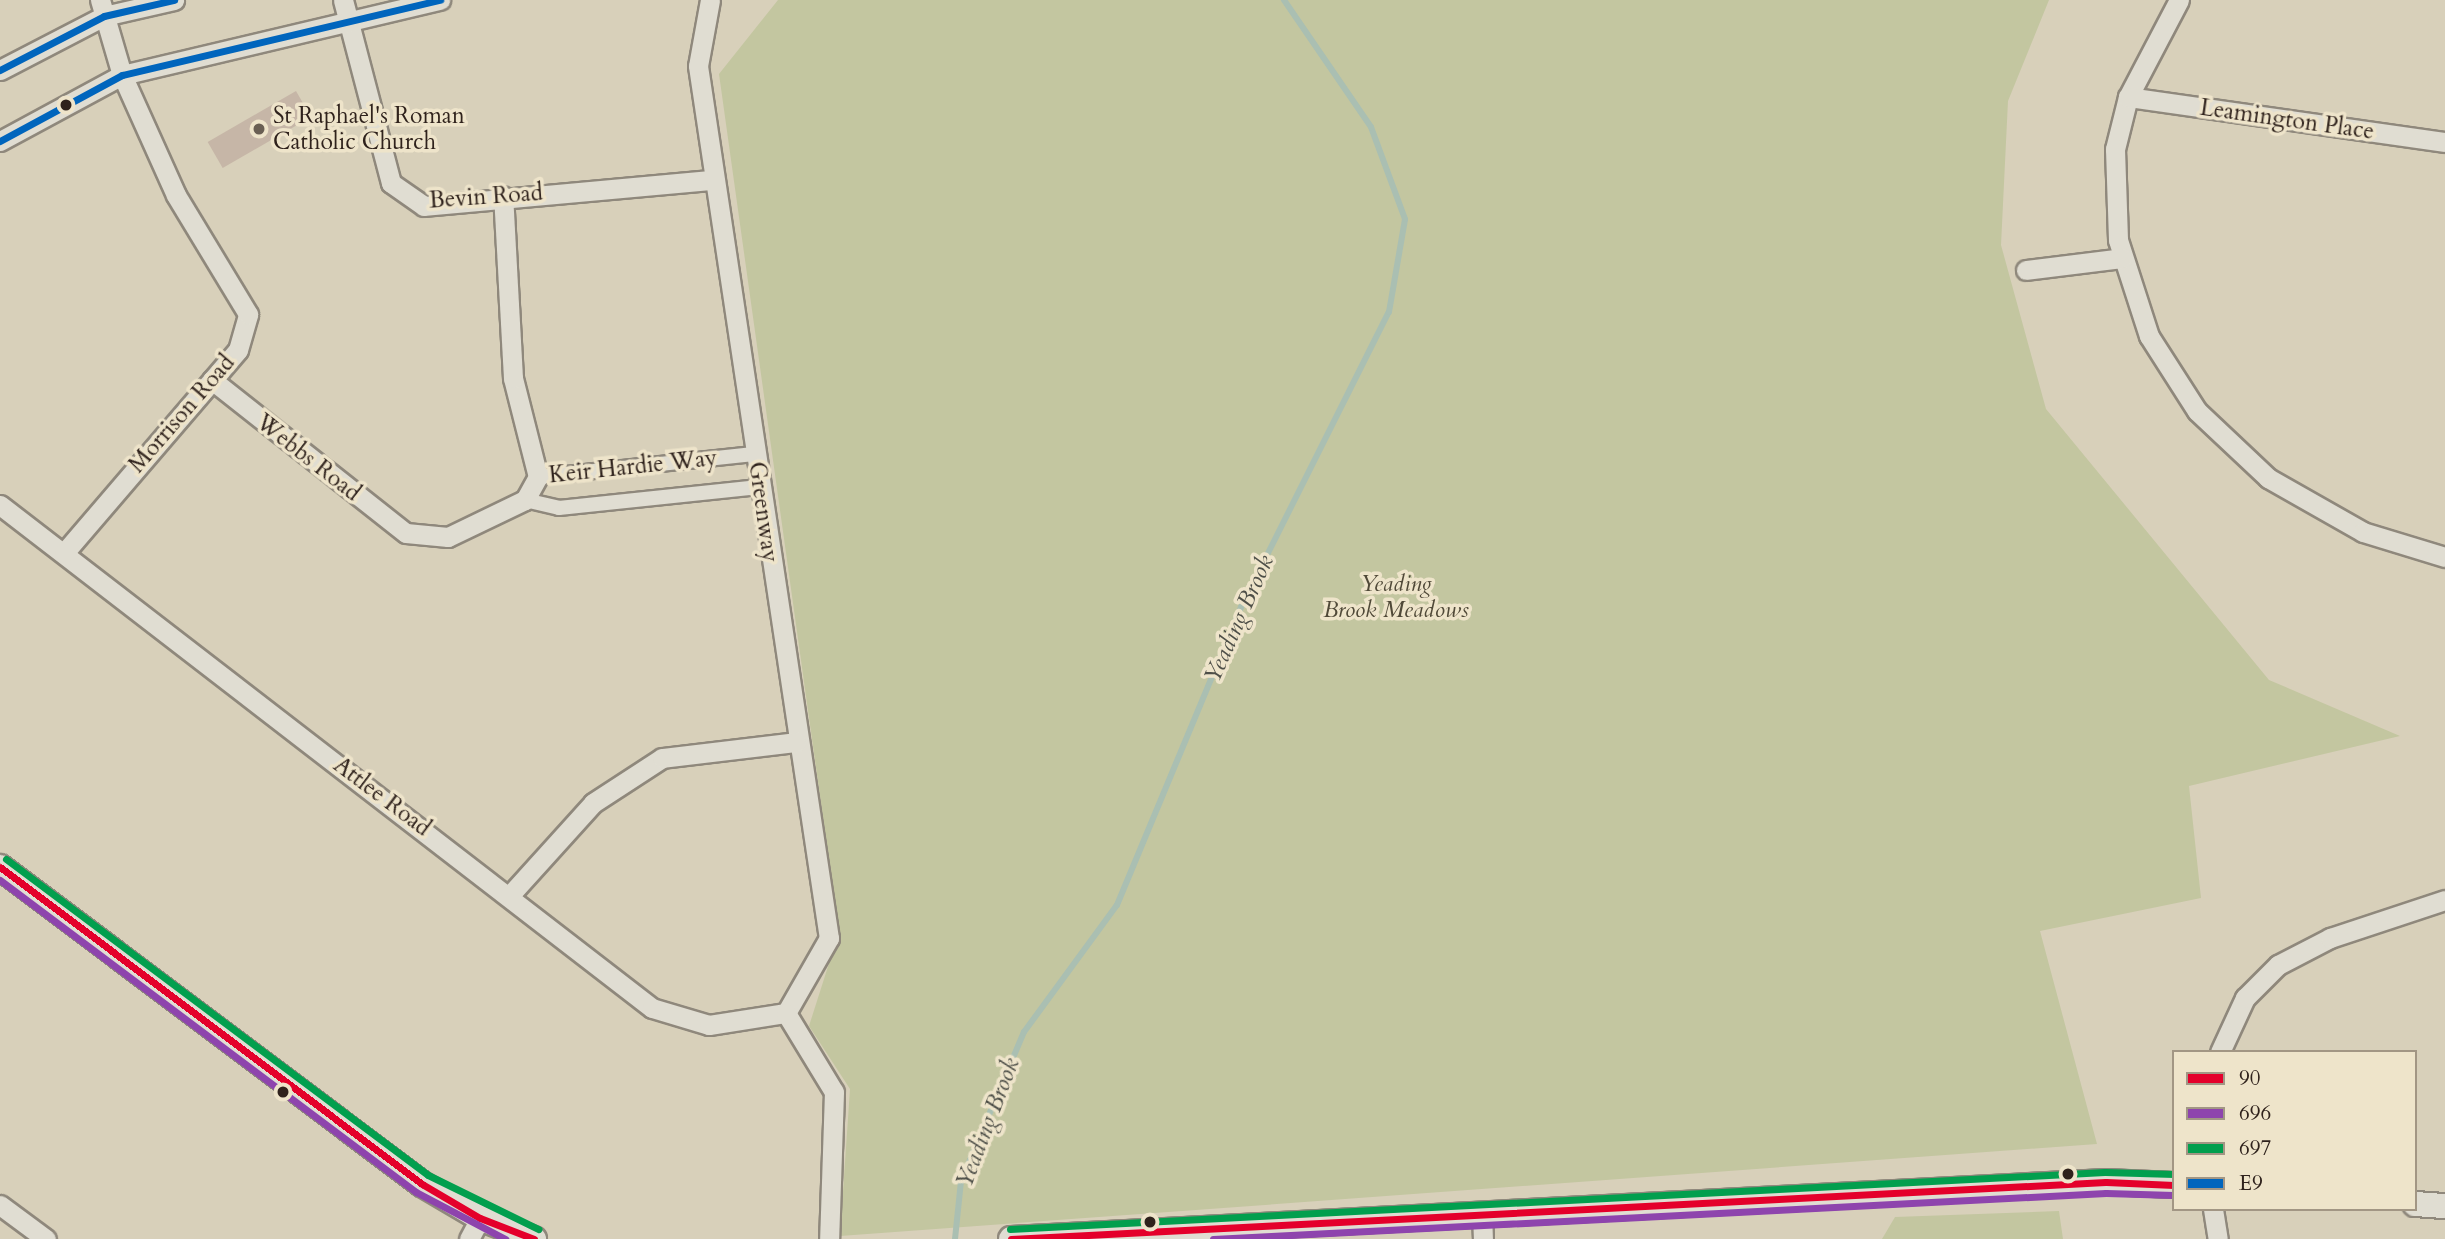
<!DOCTYPE html>
<style>
body{margin:0}
#map{position:relative;width:2445px;height:1239px;overflow:hidden;background:#d8d0ba;font-family:Cardo,serif}
div>[style]{position:absolute}
.green>*{inset:0;background:#c3c6a0}
.stream>*{height:6px;margin:-3px;padding:0 3px;transform-origin:3px;border-radius:3px;background:#aabfb2}
.building>*{inset:0;background:#c6b6a7;transform-origin:0 0}
.roads{filter:drop-shadow(2px 0 #8f887c) drop-shadow(-2px 0 #8f887c) drop-shadow(0 2px #8f887c) drop-shadow(0 -2px #8f887c)}
.pedestrian>*{height:14px;margin:-7px;padding:0 7px;transform-origin:7px;border-radius:7px;background:#e0ddd2}
.minor>*{height:19px;margin:-9.5px;padding:0 9.5px;transform-origin:9.5px;border-radius:9.5px;background:#e0ddd2}
.tertiary>*{height:24px;margin:-12px;padding:0 12px;transform-origin:12px;border-radius:12px;background:#e0ddd2}
.bus-1>*{height:7px;margin:-3.5px;padding:0 3.5px;transform-origin:3.5px;border-radius:3.5px;background:#e4002b}
.bus-2>*{height:7px;margin:-3.5px;padding:0 3.5px;transform-origin:3.5px;border-radius:3.5px;background:#8e44ad}
.bus-3>*{height:7px;margin:-3.5px;padding:0 3.5px;transform-origin:3.5px;border-radius:3.5px;background:#029f4e}
.bus-4>*{height:7px;margin:-3.5px;padding:0 3.5px;transform-origin:3.5px;border-radius:3.5px;background:#0065bd}
.dots>*{width:19px;height:19px;translate:-50% -50%;box-sizing:border-box;border:4px solid #eee4ca;border-radius:50%}
span{translate:-50% -50%;white-space:nowrap;text-align:center;line-height:1.15;-webkit-text-stroke:7px #eee4ca;paint-order:stroke}
.poi-label{font-size:23px;color:#2f221c}
.left{translate:0 -50%;text-align:left}
.street-label{font-size:23px;color:#2f221c}
.park-label{font-size:23px;color:#504938;font-style:italic}
.water-label{font-size:24px;color:#4e4f48;font-style:italic}
.legend{position:absolute;left:2172px;top:1050px;width:245px;height:161px;box-sizing:border-box;background:#eee4ca;border:2px solid #a29684;margin:0;padding:9px 12px;list-style:none;font-size:21px;color:#2f221c}
.legend li{display:flex;align-items:center;gap:14px;height:35px}
.legend b{width:35px;border:2px solid #a29684}
</style>
<div id="map">
<div class="green">
<i style="clip-path:polygon(778px 0,2049px 0,2008px 101px,2001px 245px,2046px 409px,2269px 680px,2400px 736px,2189px 786px,2201px 898px,2040px 931px,2097px 1144px,840px 1236px,850px 1089px,809px 1026px,839px 932px,719px 74px)"></i>
<i style="clip-path:polygon(2059px 1211px,2063px 1239px,1882px 1239px,1895px 1217px)"></i>
</div>
<div class="stream">
<i style="left:955px;top:1239px;width:58px;rotate:-84.1deg"></i>
<i style="left:961px;top:1181px;width:162px;rotate:-67.1deg"></i>
<i style="left:1024px;top:1032px;width:157px;rotate:-53.8deg"></i>
<i style="left:1117px;top:905px;width:323px;rotate:-67.4deg"></i>
<i style="left:1241px;top:607px;width:330px;rotate:-63.4deg"></i>
<i style="left:1389px;top:312px;width:94px;rotate:-80.2deg"></i>
<i style="left:1405px;top:219px;width:98px;rotate:-110.3deg"></i>
<i style="left:1371px;top:127px;width:154px;rotate:-124.4deg"></i>
</div>
<div class="building">
<i style="left:296px;top:91px;width:30px;height:102px;rotate:60deg"></i>
</div>
<div class="roads">
<div class="pedestrian">
<i style="left:538px;top:477px;width:217px;rotate:-6.1deg"></i>
<i style="left:525px;top:500px;width:35px;rotate:13deg"></i>
<i style="left:559px;top:508px;width:201px;rotate:-6deg"></i>
</div>
<div class="minor">
<i style="left:343px;top:0;width:189px;rotate:75.3deg"></i>
<i style="left:391px;top:183px;width:40px;rotate:34.9deg"></i>
<i style="left:424px;top:206px;width:289px;rotate:-5.2deg"></i>
<i style="left:710px;top:0;width:67px;rotate:100.3deg"></i>
<i style="left:698px;top:66px;width:882px;rotate:81.46deg"></i>
<i style="left:829px;top:938px;width:86px;rotate:119.8deg"></i>
<i style="left:2179px;top:0;width:110px;rotate:117.7deg"></i>
<i style="left:2128px;top:97px;width:54px;rotate:104deg"></i>
<i style="left:2115px;top:149px;width:91px;rotate:88.1deg"></i>
<i style="left:2118px;top:240px;width:101px;rotate:72.1deg"></i>
<i style="left:2149px;top:336px;width:89px;rotate:57.4deg"></i>
<i style="left:2197px;top:411px;width:98px;rotate:43.3deg"></i>
<i style="left:2268px;top:478px;width:109px;rotate:29.6deg"></i>
<i style="left:2363px;top:532px;width:86px;rotate:17deg"></i>
<i style="left:0;top:70px;width:117px;rotate:-27.4deg"></i>
<i style="left:104px;top:16px;width:72px;rotate:-12.9deg"></i>
<i style="left:2128px;top:97px;width:320px;rotate:8.1deg"></i>
<i style="left:0;top:141px;width:139px;rotate:-28.4deg"></i>
<i style="left:122px;top:75px;width:327px;rotate:-13.3deg"></i>
<i style="left:2026px;top:270px;width:97px;rotate:-7.1deg"></i>
<i style="left:212px;top:380px;width:247px;rotate:38.3deg"></i>
<i style="left:406px;top:533px;width:42px;rotate:5.4deg"></i>
<i style="left:448px;top:537px;width:85px;rotate:-25.7deg"></i>
<i style="left:525px;top:500px;width:26px;rotate:-61deg"></i>
<i style="left:538px;top:477px;width:102px;rotate:-104.2deg"></i>
<i style="left:513px;top:378px;width:182px;rotate:-93.1deg"></i>
<i style="left:0;top:505px;width:823px;rotate:37.65deg"></i>
<i style="left:652px;top:1008px;width:59px;rotate:16.6deg"></i>
<i style="left:709px;top:1025px;width:78px;rotate:-8.9deg"></i>
<i style="left:64px;top:553px;width:267px;rotate:-49.4deg"></i>
<i style="left:238px;top:350px;width:37px;rotate:-74deg"></i>
<i style="left:248px;top:314px;width:139px;rotate:-121.2deg"></i>
<i style="left:176px;top:195px;width:132px;rotate:-114.2deg"></i>
<i style="left:122px;top:75px;width:78px;rotate:-106.3deg"></i>
<i style="left:510px;top:895px;width:124px;rotate:-47.9deg"></i>
<i style="left:593px;top:803px;width:82px;rotate:-33.1deg"></i>
<i style="left:662px;top:758px;width:135px;rotate:-6.8deg"></i>
<i style="left:786px;top:1013px;width:92px;rotate:58.7deg"></i>
<i style="left:834px;top:1092px;width:147px;rotate:91.9deg"></i>
<i style="left:2220px;top:1052px;width:60px;rotate:-65.2deg"></i>
<i style="left:2245px;top:998px;width:47px;rotate:-45deg"></i>
<i style="left:2278px;top:965px;width:59px;rotate:-27.4deg"></i>
<i style="left:2330px;top:938px;width:121px;rotate:-18.3deg"></i>
<i style="left:0;top:1205px;width:57px;rotate:36.5deg"></i>
<i style="left:2213px;top:1209px;width:30px;rotate:81deg"></i>
<i style="left:1482px;top:1212px;width:27px;rotate:88deg"></i>
<i style="left:469px;top:1239px;width:24px;rotate:-62deg"></i>
</div>
<div class="tertiary">
<i style="left:0;top:867px;width:528px;rotate:36.91deg"></i>
<i style="left:422px;top:1184px;width:67px;rotate:30.4deg"></i>
<i style="left:480px;top:1218px;width:58px;rotate:21.3deg"></i>
<i style="left:2415px;top:1204px;width:30px;rotate:4deg"></i>
<i style="left:1011px;top:1239px;width:1096px;rotate:-2.98deg"></i>
<i style="left:2106px;top:1182px;width:68px;rotate:2.5deg"></i>
</div>
</div>
<div class="bus-1">
<i style="left:0;top:867px;width:528px;rotate:36.91deg"></i>
<i style="left:422px;top:1184px;width:67px;rotate:30.4deg"></i>
<i style="left:480px;top:1218px;width:58px;rotate:21.3deg"></i>
<i style="left:1011px;top:1239px;width:1096px;rotate:-2.98deg"></i>
<i style="left:2106px;top:1182px;width:68px;rotate:2.5deg"></i>
</div>
<div class="bus-2">
<i style="left:0;top:880px;width:520px;rotate:36.87deg"></i>
<i style="left:416px;top:1192px;width:101px;rotate:27.8deg"></i>
<i style="left:1213px;top:1239px;width:894px;rotate:-2.95deg"></i>
<i style="left:2106px;top:1193px;width:68px;rotate:1.7deg"></i>
</div>
<div class="bus-3">
<i style="left:6px;top:859px;width:527px;rotate:36.83deg"></i>
<i style="left:428px;top:1175px;width:123px;rotate:26.1deg"></i>
<i style="left:1010px;top:1229px;width:1096px;rotate:-2.98deg"></i>
<i style="left:2105px;top:1172px;width:69px;rotate:1.7deg"></i>
</div>
<div class="bus-4">
<i style="left:0;top:70px;width:117px;rotate:-27.4deg"></i>
<i style="left:104px;top:16px;width:72px;rotate:-12.9deg"></i>
<i style="left:0;top:141px;width:139px;rotate:-28.4deg"></i>
<i style="left:122px;top:75px;width:327px;rotate:-13.3deg"></i>
</div>
<div class="dots">
<i style="left:66px;top:105px;background:#2f221c"></i>
<i style="left:259px;top:129px;background:#6a5f53"></i>
<i style="left:283px;top:1092px;background:#2f221c"></i>
<i style="left:2068px;top:1174px;background:#2f221c"></i>
<i style="left:1150px;top:1222px;background:#2f221c"></i>
</div>
<div class="poi-label">
<span class="left" style="left:273px;top:129px">St Raphael's Roman<br>Catholic Church</span>
</div>
<div class="street-label">
<span style="left:2287px;top:120px;rotate:8deg">Leamington Place</span>
<span style="left:486px;top:197px;rotate:-4deg">Bevin Road</span>
<span style="left:182px;top:414px;rotate:-49deg">Morrison Road</span>
<span style="left:308px;top:458px;rotate:38deg">Webbs Road</span>
<span style="left:633px;top:467px;rotate:-6deg">Keir Hardie Way</span>
<span style="left:763px;top:512px;rotate:82deg">Greenway</span>
<span style="left:382px;top:797px;rotate:37deg">Attlee Road</span>
</div>
<div class="park-label">
<span style="left:1396px;top:597px">Yeading<br>Brook Meadows</span>
</div>
<div class="water-label">
<span style="left:1239px;top:619px;rotate:-66deg">Yeading Brook</span>
<span style="left:988px;top:1123px;rotate:-69deg">Yeading Brook</span>
</div>
<ul class="legend">
<li><b style="height:9px;background:#e4002b"></b>90</li>
<li><b style="height:9px;background:#8e44ad"></b>696</li>
<li><b style="height:9px;background:#029f4e"></b>697</li>
<li><b style="height:9px;background:#0065bd"></b>E9</li>
</ul>
</div>
